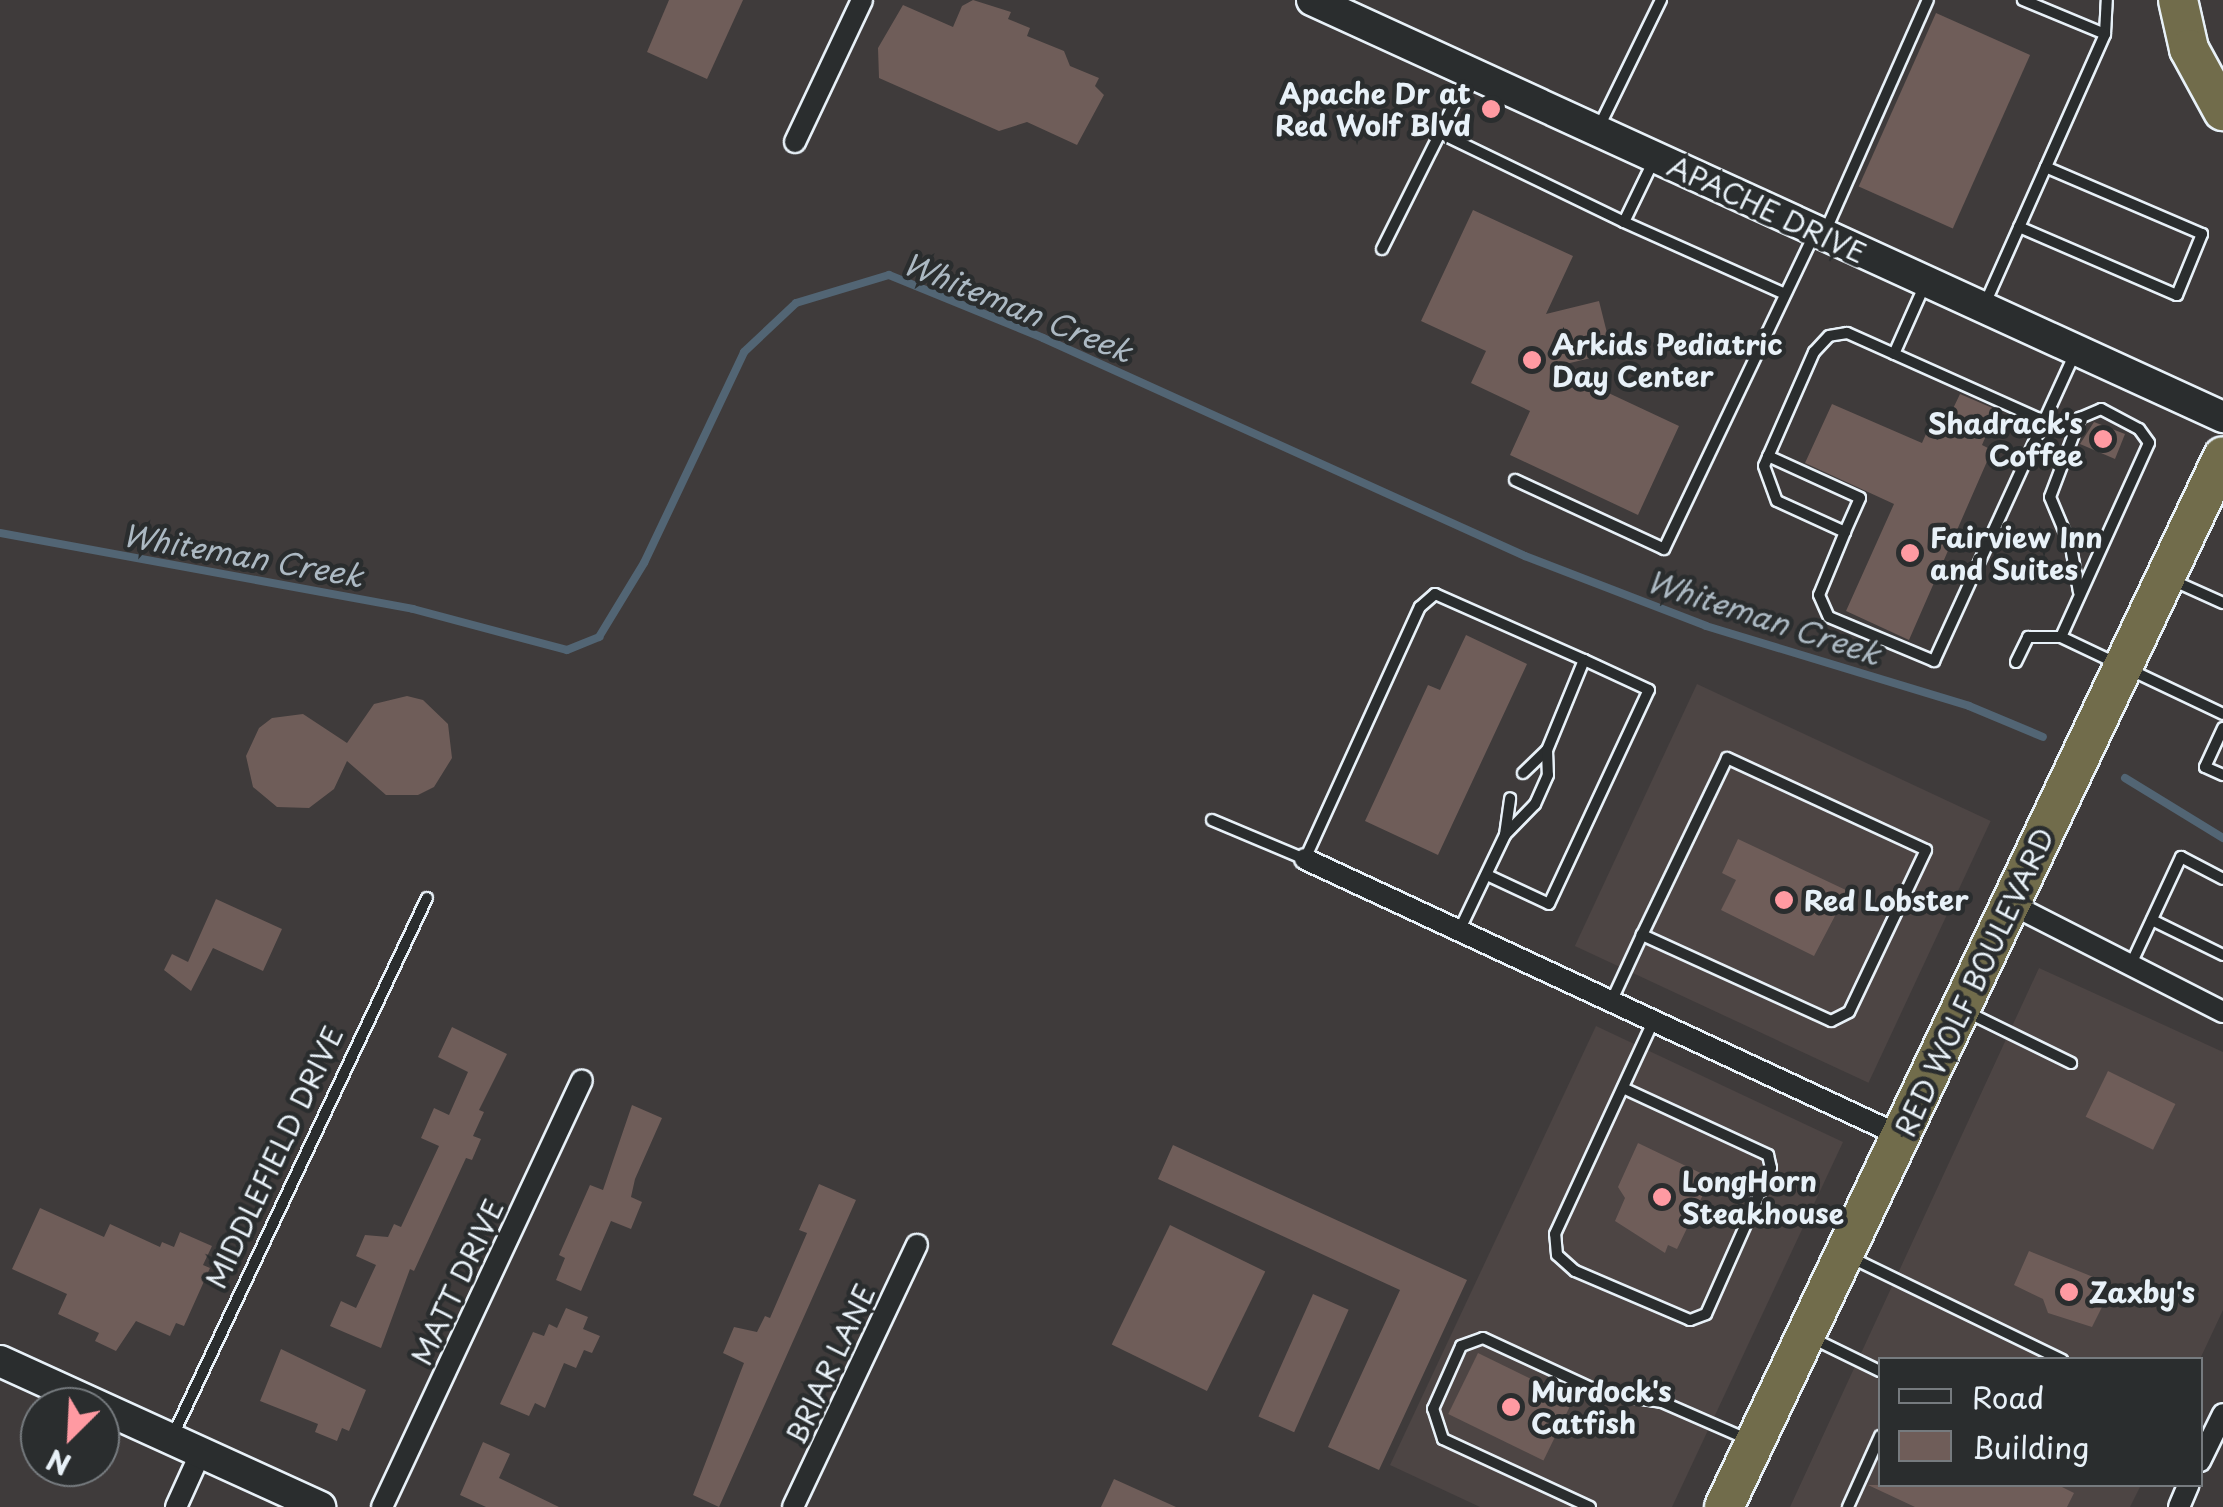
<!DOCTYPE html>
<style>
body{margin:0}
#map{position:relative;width:2223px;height:1507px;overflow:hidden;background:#3f3b3b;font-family:"Playpen Sans",sans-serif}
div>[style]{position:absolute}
.built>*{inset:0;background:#4d4544;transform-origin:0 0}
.stream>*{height:8px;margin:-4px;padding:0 4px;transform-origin:4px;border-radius:4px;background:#526574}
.building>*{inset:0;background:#6f5d59;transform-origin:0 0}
.roads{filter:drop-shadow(2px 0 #e8f1f8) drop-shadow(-2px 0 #e8f1f8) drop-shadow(0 2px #e8f1f8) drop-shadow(0 -2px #e8f1f8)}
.lane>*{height:10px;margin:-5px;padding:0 5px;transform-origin:5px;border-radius:5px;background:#2a2d2e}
.street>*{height:20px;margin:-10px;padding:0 10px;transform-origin:10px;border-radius:10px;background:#2a2d2e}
.secondary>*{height:30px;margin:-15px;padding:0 15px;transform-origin:15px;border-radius:15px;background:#2a2d2e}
.highway>*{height:38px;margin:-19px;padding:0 19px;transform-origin:19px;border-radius:19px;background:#716c4b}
.dots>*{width:28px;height:28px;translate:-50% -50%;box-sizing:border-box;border:5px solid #2a2d2e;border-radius:50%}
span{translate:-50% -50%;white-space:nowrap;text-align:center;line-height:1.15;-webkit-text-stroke:9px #2a2d2e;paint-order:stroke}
.poi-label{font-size:28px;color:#e8f1f8;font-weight:700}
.right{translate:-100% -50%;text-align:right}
.left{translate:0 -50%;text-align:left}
.street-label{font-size:28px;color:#e8f1f8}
.water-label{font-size:30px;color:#acb9c3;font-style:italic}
.legend{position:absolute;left:1878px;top:1357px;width:325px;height:130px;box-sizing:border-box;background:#2a2d2e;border:2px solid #767b7f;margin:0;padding:12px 18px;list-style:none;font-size:30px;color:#e8f1f8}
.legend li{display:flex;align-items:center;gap:20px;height:50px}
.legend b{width:50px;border:2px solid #767b7f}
.north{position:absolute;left:20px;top:1387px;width:100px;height:100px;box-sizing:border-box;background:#2a2d2e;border:2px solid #767b7f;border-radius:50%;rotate:204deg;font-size:28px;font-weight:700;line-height:40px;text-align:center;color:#e8f1f8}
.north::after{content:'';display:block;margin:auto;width:35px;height:45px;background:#ff9aa2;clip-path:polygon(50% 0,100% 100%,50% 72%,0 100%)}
</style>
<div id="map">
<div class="built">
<i style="left:1697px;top:684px;width:324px;height:289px;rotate:25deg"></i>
<i style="clip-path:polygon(2039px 968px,2223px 1052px,2223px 1310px,2200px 1359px,1880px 1360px,1880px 1484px,2141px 1485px,2130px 1507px,1790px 1507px)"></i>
<i style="clip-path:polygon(1596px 1026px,1843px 1142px,1672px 1507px,1480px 1507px,1390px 1465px)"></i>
</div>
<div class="stream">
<i style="left:0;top:533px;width:420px;rotate:10.4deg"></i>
<i style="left:413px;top:609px;width:159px;rotate:14.9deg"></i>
<i style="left:567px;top:650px;width:35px;rotate:-22deg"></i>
<i style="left:599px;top:637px;width:87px;rotate:-58.7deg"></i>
<i style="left:644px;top:563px;width:233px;rotate:-64.6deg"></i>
<i style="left:744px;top:352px;width:71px;rotate:-43.3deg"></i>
<i style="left:796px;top:303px;width:97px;rotate:-16.8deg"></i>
<i style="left:889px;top:275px;width:166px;rotate:22.2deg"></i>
<i style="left:1043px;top:338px;width:529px;rotate:24.34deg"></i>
<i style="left:1525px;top:556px;width:194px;rotate:21.1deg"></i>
<i style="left:1706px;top:626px;width:275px;rotate:16.9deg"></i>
<i style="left:1969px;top:706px;width:80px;rotate:22.7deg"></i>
<i style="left:2125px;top:778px;width:115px;rotate:31.5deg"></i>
</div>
<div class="building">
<i style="clip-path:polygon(669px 0,743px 0,707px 79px,647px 52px)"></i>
<i style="clip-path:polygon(973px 0,1011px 12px,1008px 19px,1030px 28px,1027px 36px,1064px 51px,1070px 66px,1099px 78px,1095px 86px,1104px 95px,1077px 145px,1027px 122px,999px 131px,879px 78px,878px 48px,903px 5px,953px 27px,962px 6px)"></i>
<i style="left:1936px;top:13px;width:103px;height:190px;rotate:24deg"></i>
<i style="clip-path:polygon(1473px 210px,1573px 256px,1546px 314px,1599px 301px,1612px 353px,1553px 367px,1679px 426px,1638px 515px,1510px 455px,1530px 411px,1471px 383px,1486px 351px,1421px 321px)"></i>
<i style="clip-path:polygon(1960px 394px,1997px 410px,1982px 445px,1992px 450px,1909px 640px,1846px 611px,1894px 504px,1805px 463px,1832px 404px,1922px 443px,1926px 434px,1938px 440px)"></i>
<i style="clip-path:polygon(2094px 422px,2125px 434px,2115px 459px,2080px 444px)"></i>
<i style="clip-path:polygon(1466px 635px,1527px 664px,1438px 855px,1365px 821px,1428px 685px,1440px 690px)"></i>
<i style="clip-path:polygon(407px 696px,423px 700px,448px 724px,452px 758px,434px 787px,418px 795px,386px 795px,347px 761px,334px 789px,309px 808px,277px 807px,253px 787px,246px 756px,259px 728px,272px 718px,303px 714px,347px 743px,374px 704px)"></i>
<i style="clip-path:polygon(1738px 839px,1848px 891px,1814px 956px,1721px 910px,1736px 880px,1722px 873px)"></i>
<i style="clip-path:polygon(216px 899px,282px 929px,263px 971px,213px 948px,191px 991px,164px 970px,172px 954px,188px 962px)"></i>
<i style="clip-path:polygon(452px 1027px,507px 1054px,479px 1110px,484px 1112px,473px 1136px,481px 1139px,472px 1160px,466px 1158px,414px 1271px,410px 1269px,381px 1348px,330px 1326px,341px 1301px,356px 1308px,376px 1265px,356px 1256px,365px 1235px,388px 1237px,394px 1224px,401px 1227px,439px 1146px,421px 1138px,434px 1108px,449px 1115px,468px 1072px,438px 1057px)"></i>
<i style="left:2108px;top:1071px;width:75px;height:51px;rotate:26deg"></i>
<i style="clip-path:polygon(632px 1105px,662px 1118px,635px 1179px,631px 1197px,642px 1202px,631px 1229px,611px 1221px,581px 1291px,556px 1280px,565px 1258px,559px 1255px,590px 1185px,603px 1190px)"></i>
<i style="clip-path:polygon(1638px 1143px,1711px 1178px,1677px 1249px,1668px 1245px,1665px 1253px,1615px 1221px,1625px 1198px,1618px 1187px)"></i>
<i style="clip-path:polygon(1173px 1145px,1467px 1280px,1379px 1470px,1328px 1447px,1400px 1290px,1158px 1179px)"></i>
<i style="clip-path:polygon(819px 1184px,856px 1200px,719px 1507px,693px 1495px,744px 1363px,723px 1353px,734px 1327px,757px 1332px,765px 1316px,770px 1318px,807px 1233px,799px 1230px)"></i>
<i style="clip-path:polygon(40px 1208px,104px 1237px,110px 1224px,160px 1247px,162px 1242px,174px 1247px,180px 1232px,212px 1246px,203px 1265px,210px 1268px,184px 1326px,176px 1323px,170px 1336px,136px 1321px,116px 1351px,95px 1341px,99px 1333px,58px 1314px,67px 1294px,12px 1269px)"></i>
<i style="left:1170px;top:1225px;width:106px;height:133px;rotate:26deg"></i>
<i style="clip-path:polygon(2029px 1251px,2113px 1285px,2092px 1327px,2048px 1313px,2043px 1299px,2014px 1285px)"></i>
<i style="left:1313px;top:1294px;width:39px;height:134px;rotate:24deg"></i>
<i style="clip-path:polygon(566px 1308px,588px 1317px,583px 1329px,600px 1336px,592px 1353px,584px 1350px,576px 1368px,564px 1363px,545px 1408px,535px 1403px,529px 1416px,500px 1404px,533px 1332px,544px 1336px,549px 1324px,557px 1328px)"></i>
<i style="clip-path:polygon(281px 1349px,366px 1390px,349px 1431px,342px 1428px,337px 1441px,315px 1432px,318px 1424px,260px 1401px)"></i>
<i style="left:1478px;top:1353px;width:106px;height:68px;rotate:26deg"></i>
<i style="clip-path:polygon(483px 1442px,510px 1454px,499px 1478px,559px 1507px,486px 1507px,460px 1495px)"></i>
<i style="clip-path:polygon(1114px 1479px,1176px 1507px,1101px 1507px)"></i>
<i style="clip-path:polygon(2056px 1484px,2074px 1493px,2067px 1507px,1915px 1507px,1868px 1485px)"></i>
</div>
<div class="roads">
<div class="lane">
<i style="left:2105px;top:34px;width:34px;rotate:-87deg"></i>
<i style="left:1467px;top:77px;width:62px;rotate:115.7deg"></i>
<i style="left:1440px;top:133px;width:204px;rotate:25.8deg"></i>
<i style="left:1624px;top:222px;width:71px;rotate:-64.2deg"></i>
<i style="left:1598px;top:129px;width:144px;rotate:-64deg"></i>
<i style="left:1624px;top:222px;width:176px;rotate:24.1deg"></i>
<i style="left:2019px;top:227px;width:172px;rotate:23.3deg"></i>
<i style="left:2177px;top:295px;width:66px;rotate:-67.7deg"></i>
<i style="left:2202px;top:234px;width:170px;rotate:-156.8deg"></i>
<i style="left:1825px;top:232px;width:254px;rotate:-66.1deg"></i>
<i style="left:1382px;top:249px;width:130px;rotate:-63.4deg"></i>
<i style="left:1984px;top:306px;width:298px;rotate:-66deg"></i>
<i style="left:2105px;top:34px;width:89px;rotate:-157.5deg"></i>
<i style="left:1894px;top:354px;width:79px;rotate:-66deg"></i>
<i style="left:2044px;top:421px;width:216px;rotate:-155.9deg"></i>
<i style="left:1847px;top:333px;width:18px;rotate:171deg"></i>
<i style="left:1829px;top:336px;width:22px;rotate:133deg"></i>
<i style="left:1814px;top:352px;width:124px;rotate:113.7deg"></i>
<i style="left:1764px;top:466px;width:37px;rotate:70deg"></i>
<i style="left:1777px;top:501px;width:75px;rotate:24.5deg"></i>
<i style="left:1845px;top:532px;width:68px;rotate:112.4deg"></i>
<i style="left:1819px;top:595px;width:24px;rotate:66deg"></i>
<i style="left:1829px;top:617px;width:114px;rotate:22.7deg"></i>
<i style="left:1934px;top:661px;width:264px;rotate:-65.4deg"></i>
<i style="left:2044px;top:421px;width:75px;rotate:-65.5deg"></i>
<i style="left:1768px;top:456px;width:101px;rotate:24.5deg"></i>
<i style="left:1860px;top:498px;width:37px;rotate:114deg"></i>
<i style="left:1515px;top:480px;width:164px;rotate:24.8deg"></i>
<i style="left:1664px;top:549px;width:350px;rotate:-64.5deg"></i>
<i style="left:2174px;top:581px;width:54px;rotate:24.2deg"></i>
<i style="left:2079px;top:592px;width:46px;rotate:-100.1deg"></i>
<i style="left:2071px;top:547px;width:54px;rotate:-112.8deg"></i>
<i style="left:2050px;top:497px;width:85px;rotate:-69.2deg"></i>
<i style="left:2080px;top:418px;width:23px;rotate:-23deg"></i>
<i style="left:2101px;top:409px;width:43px;rotate:27.8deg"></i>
<i style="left:2139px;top:429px;width:17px;rotate:54deg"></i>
<i style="left:2149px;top:443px;width:213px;rotate:114.4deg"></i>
<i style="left:2061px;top:637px;width:179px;rotate:25.4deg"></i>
<i style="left:2016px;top:662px;width:28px;rotate:-64deg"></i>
<i style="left:2028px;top:637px;width:33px"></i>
<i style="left:2223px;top:728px;width:43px;rotate:114.8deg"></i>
<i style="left:2205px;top:767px;width:20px;rotate:24deg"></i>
<i style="left:1523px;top:773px;width:33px;rotate:-44deg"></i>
<i style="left:1212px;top:820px;width:101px;rotate:22.8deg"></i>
<i style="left:1305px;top:859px;width:277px;rotate:-65.5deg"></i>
<i style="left:1420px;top:607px;width:20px;rotate:-41deg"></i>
<i style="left:1435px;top:594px;width:163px;rotate:23.9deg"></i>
<i style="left:1584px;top:660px;width:97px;rotate:112.3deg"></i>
<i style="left:1547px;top:750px;width:25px;rotate:88deg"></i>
<i style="left:1548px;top:775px;width:32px;rotate:114deg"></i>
<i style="left:1535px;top:804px;width:43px;rotate:134.1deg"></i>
<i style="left:1505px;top:835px;width:104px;rotate:115.6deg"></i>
<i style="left:1505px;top:835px;width:37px;rotate:-82deg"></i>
<i style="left:1487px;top:875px;width:68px;rotate:25.1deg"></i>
<i style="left:1549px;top:904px;width:236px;rotate:-65deg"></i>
<i style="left:1649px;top:690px;width:72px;rotate:-155.2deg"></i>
<i style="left:2152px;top:920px;width:79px;rotate:26.2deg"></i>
<i style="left:2132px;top:962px;width:116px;rotate:-65deg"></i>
<i style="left:2181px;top:857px;width:47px;rotate:27.6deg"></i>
<i style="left:1611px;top:1002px;width:74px;rotate:-65.2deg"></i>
<i style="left:1642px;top:935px;width:196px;rotate:-64.3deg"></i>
<i style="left:1727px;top:758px;width:219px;rotate:24.8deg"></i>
<i style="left:1926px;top:850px;width:179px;rotate:115.4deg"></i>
<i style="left:1849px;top:1012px;width:20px;rotate:153deg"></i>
<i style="left:1831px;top:1021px;width:208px;rotate:-155.5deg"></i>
<i style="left:1967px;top:1012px;width:116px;rotate:26.1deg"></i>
<i style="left:1623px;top:1088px;width:160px;rotate:24.8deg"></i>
<i style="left:1768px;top:1155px;width:13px;rotate:77deg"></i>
<i style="left:1771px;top:1168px;width:160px;rotate:114deg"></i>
<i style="left:1706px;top:1314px;width:17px;rotate:159deg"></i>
<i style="left:1690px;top:1320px;width:125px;rotate:-156.9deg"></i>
<i style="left:1575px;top:1271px;width:24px;rotate:-138deg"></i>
<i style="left:1557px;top:1255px;width:21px;rotate:-95deg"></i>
<i style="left:1555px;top:1234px;width:234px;rotate:-65.2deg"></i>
<i style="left:1850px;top:1257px;width:236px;rotate:25.9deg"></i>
<i style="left:1814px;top:1339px;width:73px;rotate:25.9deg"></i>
<i style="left:173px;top:1435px;width:594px;rotate:-64.69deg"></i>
<i style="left:1590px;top:1507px;width:162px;rotate:-155.2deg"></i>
<i style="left:1443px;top:1439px;width:32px;rotate:-108deg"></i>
<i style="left:1433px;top:1409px;width:69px;rotate:-66deg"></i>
<i style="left:1461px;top:1346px;width:23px;rotate:-20deg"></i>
<i style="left:1483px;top:1338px;width:131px;rotate:24.8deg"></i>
<i style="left:1602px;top:1393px;width:61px;rotate:8.5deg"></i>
<i style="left:1662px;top:1402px;width:95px;rotate:23.6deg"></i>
<i style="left:1848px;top:1507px;width:78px;rotate:-65.7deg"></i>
</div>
<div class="street">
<i style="left:795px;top:142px;width:157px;rotate:-64.7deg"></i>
<i style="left:1305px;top:859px;width:657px;rotate:24.93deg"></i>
<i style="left:2011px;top:904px;width:238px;rotate:27deg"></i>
<i style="left:2200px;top:1461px;width:52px;rotate:-63.9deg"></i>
<i style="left:176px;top:1507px;width:60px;rotate:-65.6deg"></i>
<i style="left:382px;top:1507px;width:471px;rotate:-64.9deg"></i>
<i style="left:793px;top:1507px;width:290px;rotate:-64.7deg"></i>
<i style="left:2179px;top:1507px;width:25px;rotate:-67deg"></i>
</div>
<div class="secondary">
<i style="left:1312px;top:0;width:1002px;rotate:24.6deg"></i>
<i style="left:0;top:1361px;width:352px;rotate:24.5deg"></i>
</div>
<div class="highway">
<i style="left:2178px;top:0;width:50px;rotate:77.3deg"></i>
<i style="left:2189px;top:49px;width:71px;rotate:61.3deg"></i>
<i style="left:1724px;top:1507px;width:1163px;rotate:-64.6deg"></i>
</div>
</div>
<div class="dots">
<i style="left:1491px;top:109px;background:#ff9aa2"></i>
<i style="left:1532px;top:360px;background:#ff9aa2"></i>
<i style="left:2103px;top:439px;background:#ff9aa2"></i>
<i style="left:1910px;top:553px;background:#ff9aa2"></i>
<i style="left:1784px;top:900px;background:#ff9aa2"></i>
<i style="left:1662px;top:1197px;background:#ff9aa2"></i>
<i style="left:2069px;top:1292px;background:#ff9aa2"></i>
<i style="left:1511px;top:1407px;background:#ff9aa2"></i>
</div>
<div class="poi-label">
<span class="right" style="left:1471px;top:109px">Apache Dr at<br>Red Wolf Blvd</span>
<span class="left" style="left:1552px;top:360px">Arkids Pediatric<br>Day Center</span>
<span class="right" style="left:2083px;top:439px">Shadrack's<br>Coffee</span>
<span class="left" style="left:1930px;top:553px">Fairview Inn<br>and Suites</span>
<span class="left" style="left:1804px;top:900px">Red Lobster</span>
<span class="left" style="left:1682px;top:1197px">LongHorn<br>Steakhouse</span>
<span class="left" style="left:2089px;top:1292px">Zaxby's</span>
<span class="left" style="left:1531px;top:1407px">Murdock's<br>Catfish</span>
</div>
<div class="street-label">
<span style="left:1767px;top:209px;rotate:25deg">APACHE DRIVE</span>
<span style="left:1974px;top:982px;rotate:-65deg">RED WOLF BOULEVARD</span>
<span style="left:274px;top:1157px;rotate:-65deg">MIDDLEFIELD DRIVE</span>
<span style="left:457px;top:1282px;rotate:-65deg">MATT DRIVE</span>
<span style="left:830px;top:1364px;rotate:-65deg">BRIAR LANE</span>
</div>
<div class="water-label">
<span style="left:1018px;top:307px;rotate:22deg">Whiteman Creek</span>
<span style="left:243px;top:555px;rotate:10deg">Whiteman Creek</span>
<span style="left:1764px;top:617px;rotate:18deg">Whiteman Creek</span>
</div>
<ul class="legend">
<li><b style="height:12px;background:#2a2d2e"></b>Road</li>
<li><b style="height:28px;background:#6f5d59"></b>Building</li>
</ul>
<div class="north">N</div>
</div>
